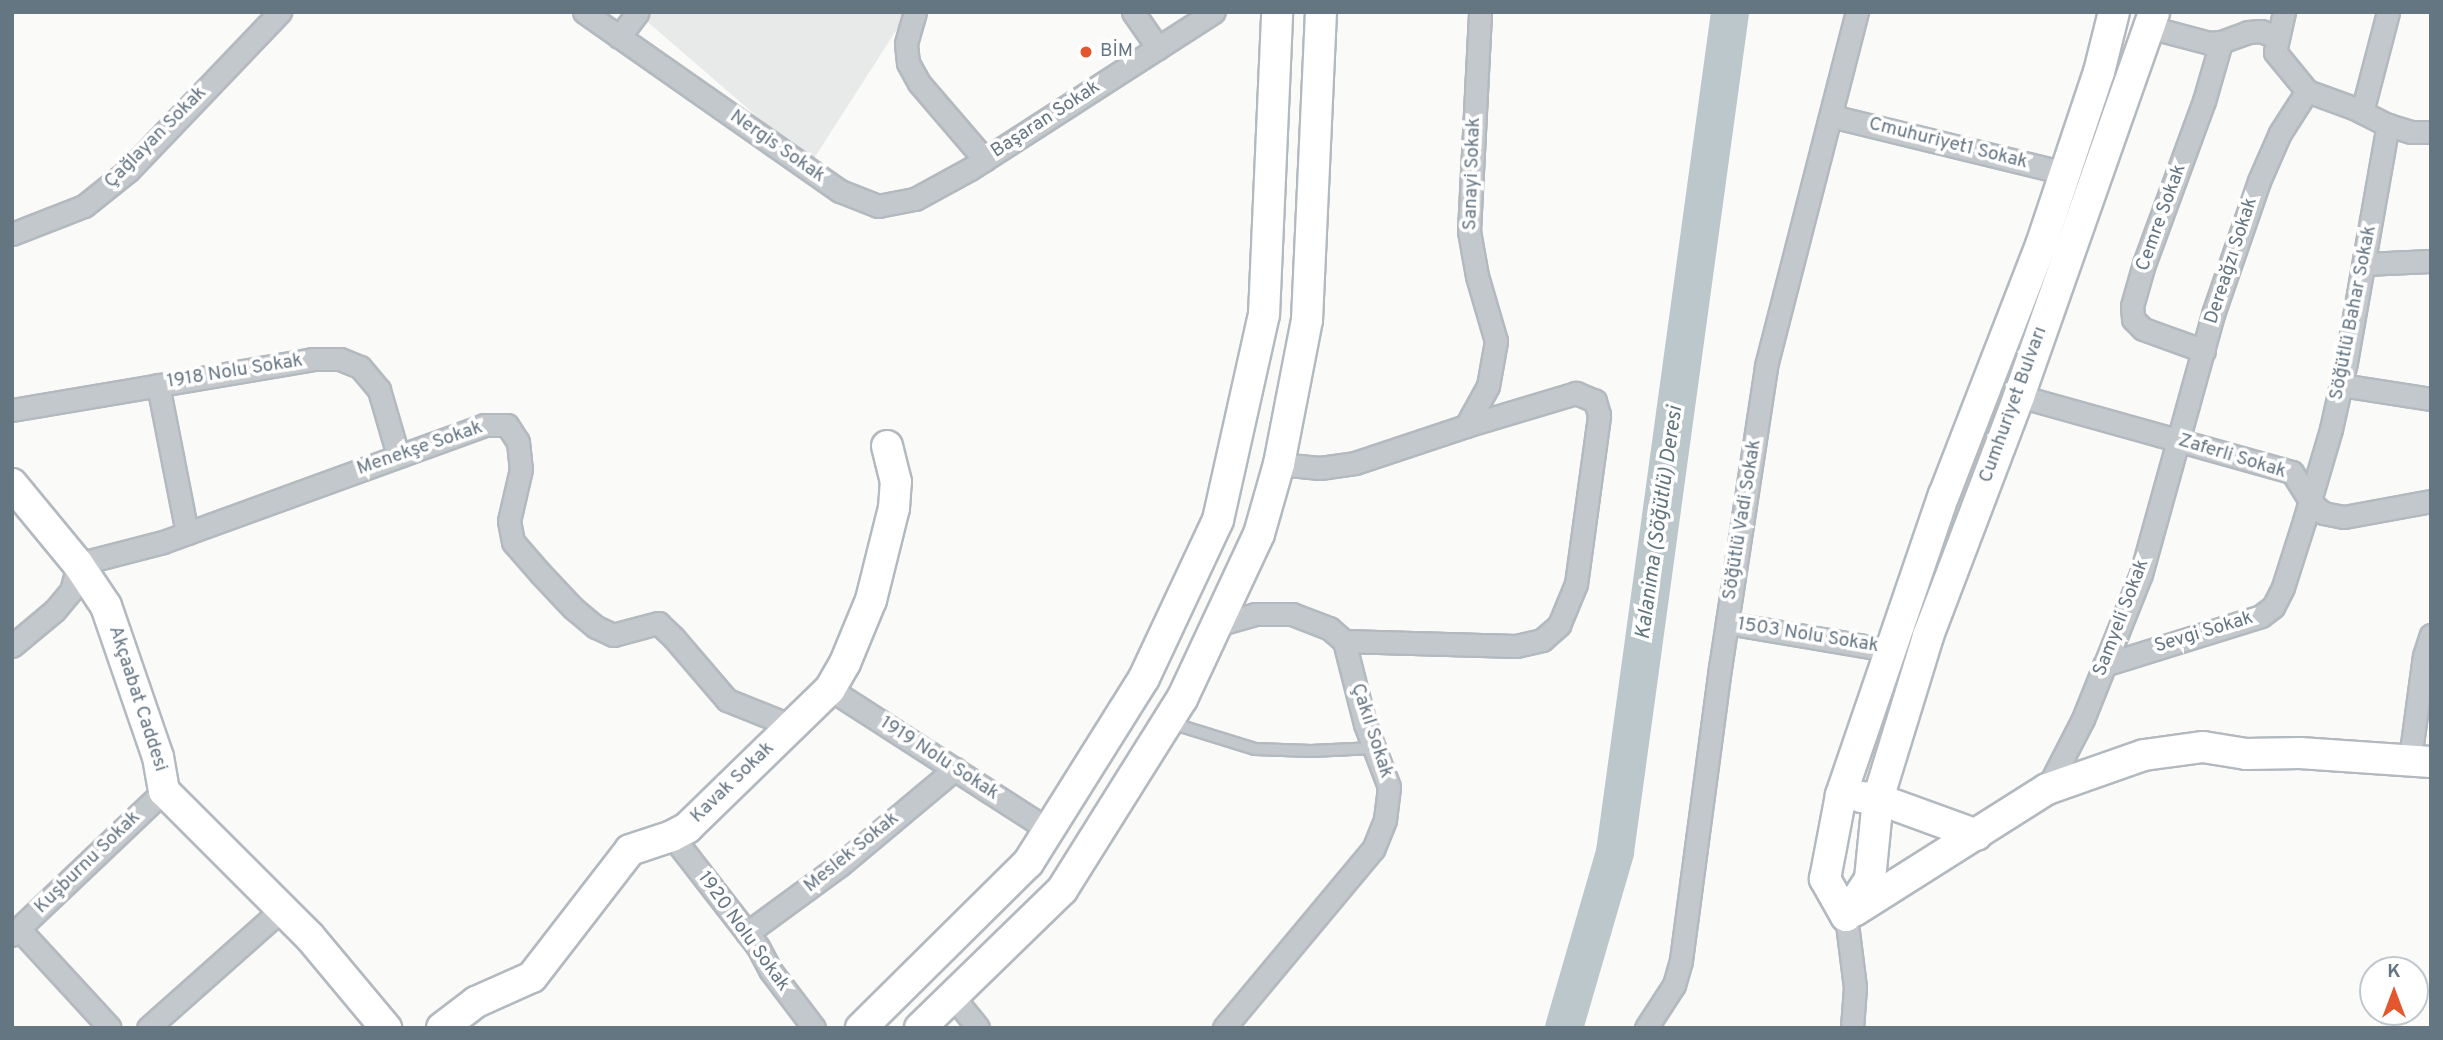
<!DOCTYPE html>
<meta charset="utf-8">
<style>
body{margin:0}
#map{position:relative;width:2443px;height:1040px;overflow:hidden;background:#fafaf8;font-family:Overpass,sans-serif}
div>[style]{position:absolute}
.built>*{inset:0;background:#e8e9e9}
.river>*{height:38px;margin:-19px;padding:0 19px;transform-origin:19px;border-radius:19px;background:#bbc7cb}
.roads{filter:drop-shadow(2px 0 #b3babf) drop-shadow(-2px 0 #b3babf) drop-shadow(0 2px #b3babf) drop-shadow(0 -2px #b3babf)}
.lane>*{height:10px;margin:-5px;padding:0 5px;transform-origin:5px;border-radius:5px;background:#c3c8cc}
.street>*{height:21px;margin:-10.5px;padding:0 10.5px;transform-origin:10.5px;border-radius:10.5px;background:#c3c8cc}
.secondary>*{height:30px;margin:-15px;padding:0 15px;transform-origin:15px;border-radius:15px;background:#fff}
.dots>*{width:19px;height:19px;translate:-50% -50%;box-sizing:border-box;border:4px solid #fff;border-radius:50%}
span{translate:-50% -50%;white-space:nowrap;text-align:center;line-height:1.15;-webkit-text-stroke:7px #fff;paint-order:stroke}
.poi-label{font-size:19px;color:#657683}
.left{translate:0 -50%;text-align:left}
.street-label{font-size:19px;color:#657683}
.water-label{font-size:21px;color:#60757c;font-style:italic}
.frame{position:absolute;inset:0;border:14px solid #657683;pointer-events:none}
.north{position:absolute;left:2359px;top:956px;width:70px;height:70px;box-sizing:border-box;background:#fff;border:2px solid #c1c8cd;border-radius:50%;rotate:0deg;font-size:19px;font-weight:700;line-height:28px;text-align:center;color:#657683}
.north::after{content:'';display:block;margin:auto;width:24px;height:32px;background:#e4572e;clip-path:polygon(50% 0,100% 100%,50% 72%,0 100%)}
</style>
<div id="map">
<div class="built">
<i style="clip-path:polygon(636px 12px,908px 12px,811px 163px)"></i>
</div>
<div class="river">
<i style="left:1564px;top:1028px;width:183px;rotate:-73.8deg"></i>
<i style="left:1615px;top:852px;width:848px;rotate:-82.2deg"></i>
</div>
<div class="roads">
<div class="lane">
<i style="left:1171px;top:723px;width:88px;rotate:17.2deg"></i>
<i style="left:1255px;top:749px;width:56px;rotate:2deg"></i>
<i style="left:1311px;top:751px;width:63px;rotate:-2.7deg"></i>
</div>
<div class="street">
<i style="left:584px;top:12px;width:312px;rotate:35deg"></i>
<i style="left:840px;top:191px;width:41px;rotate:21.5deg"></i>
<i style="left:878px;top:206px;width:38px;rotate:-11deg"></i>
<i style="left:915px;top:199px;width:63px;rotate:-28.6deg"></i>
<i style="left:970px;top:169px;width:290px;rotate:-32.8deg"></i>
<i style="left:915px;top:12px;width:33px;rotate:106deg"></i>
<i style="left:906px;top:44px;width:19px;rotate:84deg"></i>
<i style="left:908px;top:63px;width:23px;rotate:61deg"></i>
<i style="left:919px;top:83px;width:101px;rotate:49.4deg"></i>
<i style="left:1133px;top:12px;width:44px;rotate:55.2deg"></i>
<i style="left:2284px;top:12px;width:41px;rotate:102.7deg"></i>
<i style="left:2275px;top:52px;width:50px;rotate:50.6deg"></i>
<i style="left:2149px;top:27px;width:62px;rotate:14.9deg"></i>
<i style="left:2209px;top:43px;width:12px;rotate:-5deg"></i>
<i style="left:2221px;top:42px;width:29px;rotate:-20deg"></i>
<i style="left:2248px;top:32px;width:13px;rotate:-4deg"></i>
<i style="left:2261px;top:31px;width:16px;rotate:22deg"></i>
<i style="left:619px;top:37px;width:31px;rotate:-53deg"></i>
<i style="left:2307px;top:91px;width:50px;rotate:19.9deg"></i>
<i style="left:2354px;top:108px;width:38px;rotate:27deg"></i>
<i style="left:2388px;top:125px;width:24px;rotate:17deg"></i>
<i style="left:2411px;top:132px;width:20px"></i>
<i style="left:2362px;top:112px;width:103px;rotate:-75.4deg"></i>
<i style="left:1831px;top:116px;width:241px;rotate:13.7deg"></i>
<i style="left:12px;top:234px;width:77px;rotate:-21.3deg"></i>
<i style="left:84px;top:206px;width:58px;rotate:-38.7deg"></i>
<i style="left:129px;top:170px;width:219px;rotate:-46.3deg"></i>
<i style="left:2364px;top:264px;width:67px;rotate:-2.6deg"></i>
<i style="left:2204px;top:351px;width:65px;rotate:-160.2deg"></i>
<i style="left:2143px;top:329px;width:14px;rotate:-135deg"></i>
<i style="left:2133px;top:319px;width:13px;rotate:-94deg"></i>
<i style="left:2132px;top:306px;width:44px;rotate:-74.1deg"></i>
<i style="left:2144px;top:264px;width:174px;rotate:-69.8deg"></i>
<i style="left:2204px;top:101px;width:61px;rotate:-73.9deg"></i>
<i style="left:158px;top:385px;width:151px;rotate:78.9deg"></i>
<i style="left:2341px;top:385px;width:91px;rotate:8.8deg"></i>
<i style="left:2019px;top:396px;width:283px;rotate:15.6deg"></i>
<i style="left:2292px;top:472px;width:38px;rotate:58deg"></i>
<i style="left:2312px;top:504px;width:14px;rotate:39deg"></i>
<i style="left:2323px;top:513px;width:21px;rotate:11deg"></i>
<i style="left:2344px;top:517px;width:88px;rotate:-10.4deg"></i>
<i style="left:12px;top:410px;width:304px;rotate:-9.6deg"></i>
<i style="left:312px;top:359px;width:28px"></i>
<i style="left:340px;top:359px;width:22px;rotate:22deg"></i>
<i style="left:360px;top:367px;width:30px;rotate:50deg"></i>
<i style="left:379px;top:390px;width:68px;rotate:73.7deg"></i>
<i style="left:1279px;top:464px;width:41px;rotate:5.6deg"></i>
<i style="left:1320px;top:468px;width:35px;rotate:-8deg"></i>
<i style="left:1355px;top:463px;width:117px;rotate:-18.4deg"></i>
<i style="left:1466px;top:426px;width:46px;rotate:-61.2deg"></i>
<i style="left:1488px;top:386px;width:46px;rotate:-79.9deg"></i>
<i style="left:1496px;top:341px;width:68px;rotate:-106.3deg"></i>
<i style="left:1477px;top:276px;width:46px;rotate:-100.1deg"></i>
<i style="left:1469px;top:231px;width:219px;rotate:-87.1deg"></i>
<i style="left:1727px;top:623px;width:164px;rotate:9.5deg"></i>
<i style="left:1217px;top:625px;width:40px;rotate:-16deg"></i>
<i style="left:1255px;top:614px;width:37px"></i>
<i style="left:1292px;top:614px;width:40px;rotate:21deg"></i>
<i style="left:1329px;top:628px;width:20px;rotate:41deg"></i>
<i style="left:1344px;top:641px;width:86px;rotate:75.8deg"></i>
<i style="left:1365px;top:724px;width:67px;rotate:69.1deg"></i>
<i style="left:1389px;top:787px;width:33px;rotate:97deg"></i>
<i style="left:1385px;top:820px;width:31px;rotate:112deg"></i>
<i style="left:1373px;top:849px;width:233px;rotate:129.8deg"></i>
<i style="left:1344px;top:641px;width:172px;rotate:1.7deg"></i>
<i style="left:1516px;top:646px;width:27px;rotate:-13deg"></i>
<i style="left:1542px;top:640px;width:23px;rotate:-41deg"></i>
<i style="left:1559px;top:625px;width:44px;rotate:-67.5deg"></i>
<i style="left:1576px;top:584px;width:171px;rotate:-82.2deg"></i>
<i style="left:1599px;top:415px;width:15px;rotate:-106deg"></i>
<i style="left:1595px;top:401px;width:21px;rotate:-157deg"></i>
<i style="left:1576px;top:393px;width:115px;rotate:163.3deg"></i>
<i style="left:12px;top:646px;width:56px;rotate:-39.9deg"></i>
<i style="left:55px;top:610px;width:25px;rotate:-50deg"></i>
<i style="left:71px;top:591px;width:28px;rotate:-75deg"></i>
<i style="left:78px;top:564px;width:88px;rotate:-14.5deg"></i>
<i style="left:163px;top:542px;width:342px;rotate:-20deg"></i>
<i style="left:484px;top:425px;width:23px"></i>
<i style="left:507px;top:425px;width:20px;rotate:57deg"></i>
<i style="left:518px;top:442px;width:27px;rotate:84deg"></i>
<i style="left:521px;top:469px;width:53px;rotate:103deg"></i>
<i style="left:509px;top:521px;width:21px;rotate:79deg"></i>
<i style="left:513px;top:542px;width:41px;rotate:48.9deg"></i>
<i style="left:540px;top:573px;width:48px;rotate:46.7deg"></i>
<i style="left:573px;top:608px;width:30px;rotate:40deg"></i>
<i style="left:596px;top:627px;width:19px;rotate:25deg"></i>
<i style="left:613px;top:635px;width:47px;rotate:-14.9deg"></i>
<i style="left:658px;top:623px;width:21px;rotate:43deg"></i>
<i style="left:673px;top:637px;width:83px;rotate:49.4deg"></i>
<i style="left:727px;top:700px;width:70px;rotate:21.8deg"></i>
<i style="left:2104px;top:665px;width:164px;rotate:-17.3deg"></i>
<i style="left:2261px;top:616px;width:15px;rotate:-37deg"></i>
<i style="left:2273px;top:607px;width:22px;rotate:-63deg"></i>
<i style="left:2283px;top:587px;width:69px;rotate:-72.3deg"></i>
<i style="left:2304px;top:521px;width:96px;rotate:-73.6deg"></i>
<i style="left:2331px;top:429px;width:69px;rotate:-77.4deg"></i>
<i style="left:2346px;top:362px;width:241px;rotate:-80deg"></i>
<i style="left:830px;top:689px;width:260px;rotate:32.8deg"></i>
<i style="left:2410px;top:759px;width:104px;rotate:-82.3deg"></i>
<i style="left:2424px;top:656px;width:22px;rotate:-72deg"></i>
<i style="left:2047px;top:789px;width:79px;rotate:-62.8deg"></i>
<i style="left:2083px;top:719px;width:156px;rotate:-68.2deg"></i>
<i style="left:2141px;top:574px;width:270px;rotate:-74.5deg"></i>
<i style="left:2213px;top:314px;width:141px;rotate:-70.9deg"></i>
<i style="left:2259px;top:181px;width:52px;rotate:-66.4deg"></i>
<i style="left:2280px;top:133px;width:50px;rotate:-57.3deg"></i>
<i style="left:672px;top:836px;width:140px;rotate:52.2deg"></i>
<i style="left:758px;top:947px;width:26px;rotate:62deg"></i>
<i style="left:770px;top:970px;width:73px;rotate:52.8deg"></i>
<i style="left:1846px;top:916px;width:72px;rotate:82.8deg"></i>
<i style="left:1855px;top:987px;width:41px;rotate:94.2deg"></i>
<i style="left:19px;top:929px;width:134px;rotate:47.4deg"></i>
<i style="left:747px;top:933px;width:115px;rotate:-36.2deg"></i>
<i style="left:840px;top:865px;width:150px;rotate:-39.9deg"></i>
<i style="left:12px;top:935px;width:209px;rotate:-43.5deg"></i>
<i style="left:954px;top:998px;width:38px;rotate:51deg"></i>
<i style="left:148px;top:1028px;width:179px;rotate:-41.6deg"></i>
<i style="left:1646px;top:1028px;width:51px;rotate:-56.9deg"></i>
<i style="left:1674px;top:985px;width:26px;rotate:-74deg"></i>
<i style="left:1681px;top:960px;width:295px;rotate:-82.4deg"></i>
<i style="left:1720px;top:668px;width:305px;rotate:-81.3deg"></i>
<i style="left:1766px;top:366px;width:366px;rotate:-75.6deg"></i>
</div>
<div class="secondary">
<i style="left:12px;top:484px;width:104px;rotate:50.5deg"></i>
<i style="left:78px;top:564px;width:50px;rotate:56.3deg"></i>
<i style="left:106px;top:606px;width:160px;rotate:71deg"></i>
<i style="left:158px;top:757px;width:35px;rotate:80deg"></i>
<i style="left:164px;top:791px;width:206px;rotate:45deg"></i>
<i style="left:310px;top:937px;width:119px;rotate:50.1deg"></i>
<i style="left:1861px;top:797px;width:17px;rotate:7deg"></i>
<i style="left:1878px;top:799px;width:105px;rotate:20deg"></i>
<i style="left:1854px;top:911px;width:228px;rotate:-32.3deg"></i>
<i style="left:2047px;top:789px;width:103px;rotate:-19.3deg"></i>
<i style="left:2144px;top:755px;width:60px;rotate:-7.7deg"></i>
<i style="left:2203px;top:747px;width:44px;rotate:9.2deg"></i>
<i style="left:2246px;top:754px;width:54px;rotate:-1.1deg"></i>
<i style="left:2300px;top:753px;width:131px;rotate:3.9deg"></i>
<i style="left:1846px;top:916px;width:44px;rotate:-57deg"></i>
<i style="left:1870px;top:879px;width:80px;rotate:-84.3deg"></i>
<i style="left:1878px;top:799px;width:170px;rotate:-72.9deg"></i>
<i style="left:1928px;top:636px;width:257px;rotate:-69.2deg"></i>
<i style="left:2019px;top:396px;width:407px;rotate:-70.6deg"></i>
<i style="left:1846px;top:916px;width:43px;rotate:-119.6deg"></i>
<i style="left:1825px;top:879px;width:86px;rotate:-79.2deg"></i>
<i style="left:1841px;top:795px;width:317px;rotate:-71.1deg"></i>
<i style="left:1944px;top:495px;width:268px;rotate:-68.8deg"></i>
<i style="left:2041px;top:245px;width:182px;rotate:-71.5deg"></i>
<i style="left:2099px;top:72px;width:62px;rotate:-76deg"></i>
<i style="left:442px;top:1028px;width:43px;rotate:-37.4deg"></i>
<i style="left:476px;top:1002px;width:61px;rotate:-24.1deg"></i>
<i style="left:532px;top:977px;width:160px;rotate:-52.3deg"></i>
<i style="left:630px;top:850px;width:44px;rotate:-18.4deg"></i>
<i style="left:672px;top:836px;width:17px;rotate:-28deg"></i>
<i style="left:687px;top:828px;width:199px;rotate:-44.2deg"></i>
<i style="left:830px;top:689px;width:30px;rotate:-60deg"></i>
<i style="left:845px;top:663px;width:68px;rotate:-67.6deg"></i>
<i style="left:871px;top:600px;width:95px;rotate:-76deg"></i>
<i style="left:894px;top:508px;width:26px;rotate:-86deg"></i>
<i style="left:896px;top:482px;width:37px;rotate:-104deg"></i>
<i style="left:861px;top:1028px;width:235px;rotate:-44.7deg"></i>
<i style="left:1028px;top:863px;width:218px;rotate:-57.9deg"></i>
<i style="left:1144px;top:678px;width:174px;rotate:-64.9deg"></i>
<i style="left:1218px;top:520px;width:210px;rotate:-77.4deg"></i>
<i style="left:1264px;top:315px;width:303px;rotate:-87.5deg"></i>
<i style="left:920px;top:1028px;width:198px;rotate:-44.2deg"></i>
<i style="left:1062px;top:890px;width:226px;rotate:-57.9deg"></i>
<i style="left:1182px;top:699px;width:182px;rotate:-65deg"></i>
<i style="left:1259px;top:534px;width:73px;rotate:-74.1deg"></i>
<i style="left:1279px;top:464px;width:147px;rotate:-79deg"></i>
<i style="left:1307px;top:320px;width:308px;rotate:-87.4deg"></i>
</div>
</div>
<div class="dots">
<i style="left:1086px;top:52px;background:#e4572e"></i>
</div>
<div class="poi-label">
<span class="left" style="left:1100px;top:52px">BİM</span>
</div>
<div class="street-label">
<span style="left:1046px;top:120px;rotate:-33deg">Başaran Sokak</span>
<span style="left:156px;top:138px;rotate:-45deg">Çağlayan Sokak</span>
<span style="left:1948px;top:144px;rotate:14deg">Cmuhuriyet1 Sokak</span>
<span style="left:777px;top:147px;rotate:35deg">Nergis Sokak</span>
<span style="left:1473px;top:174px;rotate:-88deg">Sanayi Sokak</span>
<span style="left:2162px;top:218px;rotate:-70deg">Cemre Sokak</span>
<span style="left:2232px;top:261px;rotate:-72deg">Dereağzı Sokak</span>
<span style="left:2354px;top:313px;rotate:-79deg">Söğütlü Bahar Sokak</span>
<span style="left:235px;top:372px;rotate:-9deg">1918 Nolu Sokak</span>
<span style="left:2014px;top:405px;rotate:-70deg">Cumhuriyet Bulvarı</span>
<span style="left:420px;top:449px;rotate:-19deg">Menekşe Sokak</span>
<span style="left:2232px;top:457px;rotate:17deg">Zaferli Sokak</span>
<span style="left:1743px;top:520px;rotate:-81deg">Söğütlü Vadi Sokak</span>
<span style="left:2122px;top:618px;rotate:-69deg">Samyeli Sokak</span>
<span style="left:2204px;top:633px;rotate:-17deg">Sevgi Sokak</span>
<span style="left:1808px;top:636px;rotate:9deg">1503 Nolu Sokak</span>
<span style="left:137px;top:699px;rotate:72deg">Akçaabat Caddesi</span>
<span style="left:1371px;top:731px;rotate:72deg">Çakıl Sokak</span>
<span style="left:939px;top:759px;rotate:33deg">1919 Nolu Sokak</span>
<span style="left:733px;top:783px;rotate:-44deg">Kavak Sokak</span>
<span style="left:852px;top:853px;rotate:-39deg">Meslek Sokak</span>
<span style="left:88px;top:863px;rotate:-44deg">Kuşburnu Sokak</span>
<span style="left:743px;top:932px;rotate:54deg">1920 Nolu Sokak</span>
</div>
<div class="water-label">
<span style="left:1660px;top:523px;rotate:-82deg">Kalanima (Söğütlü) Deresi</span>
</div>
<div class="frame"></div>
<div class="north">K</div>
</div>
